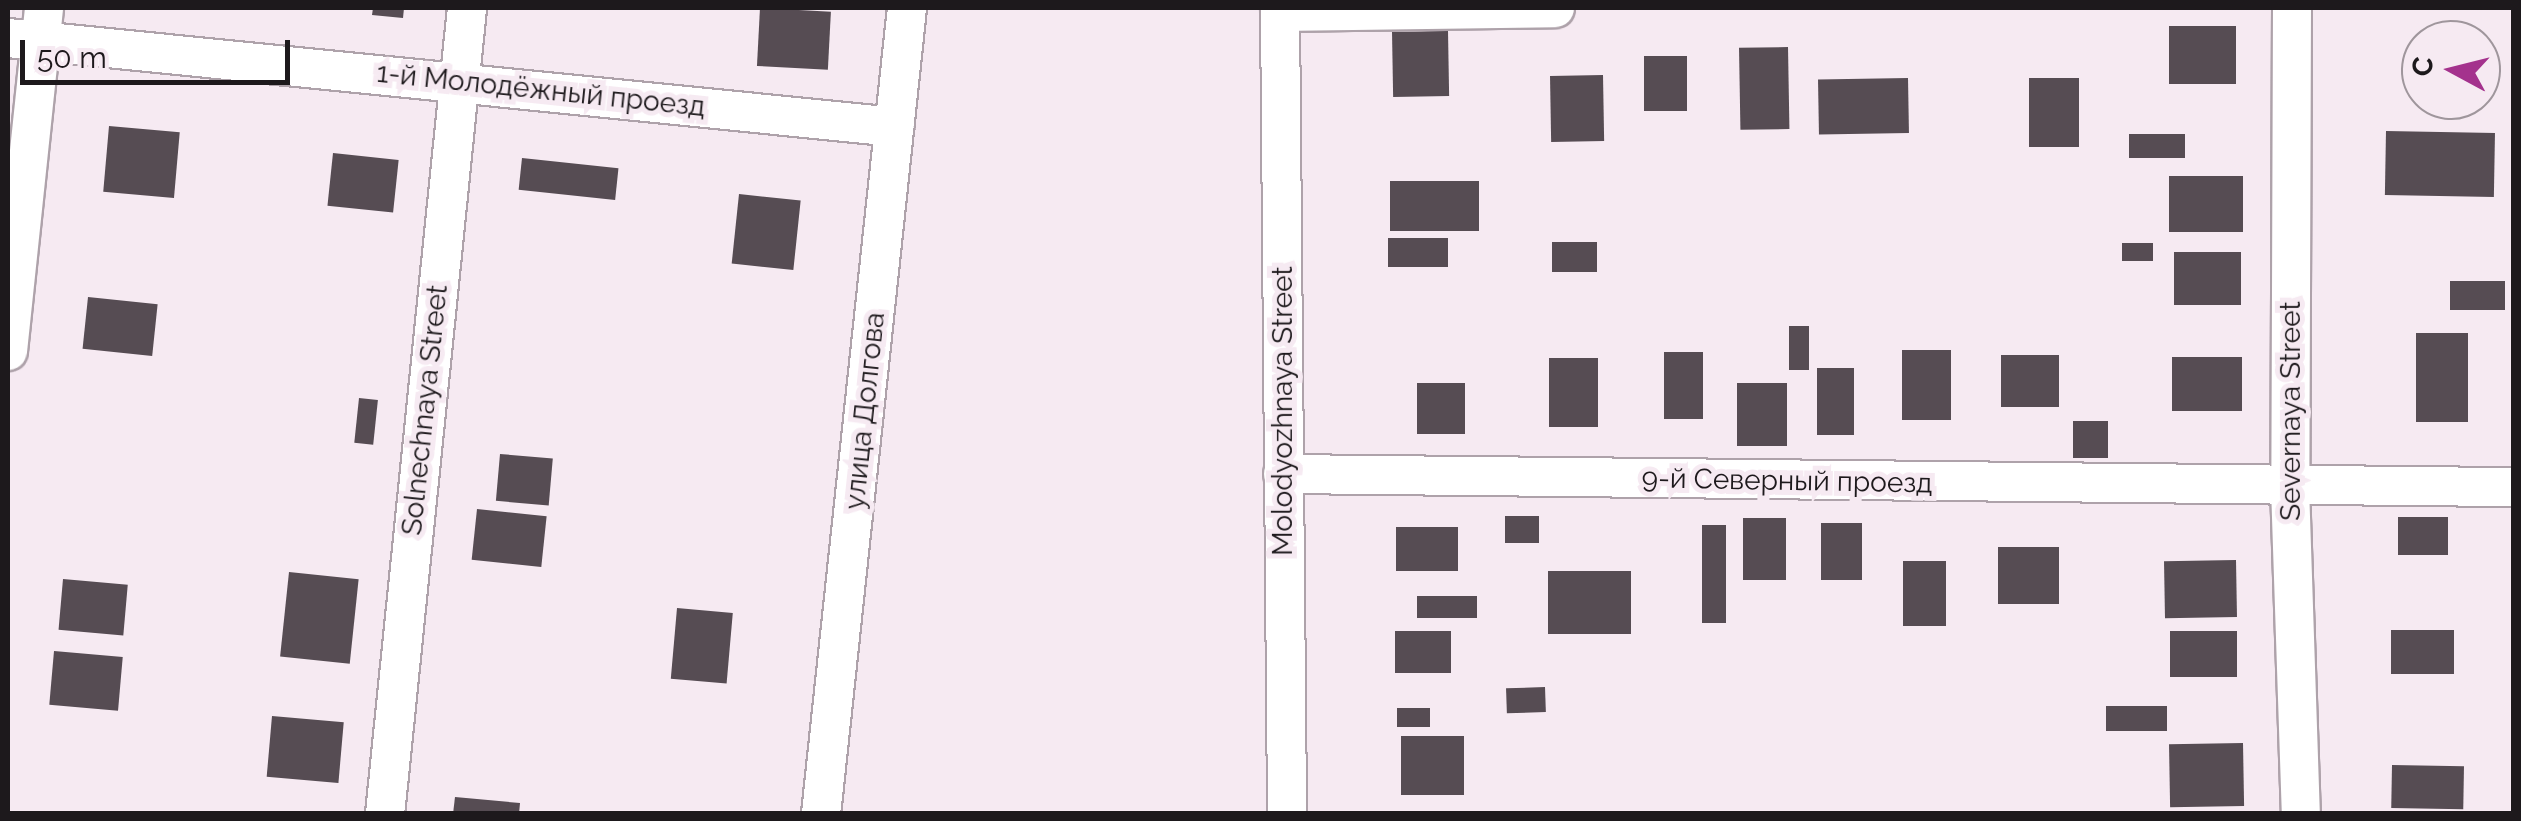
<!DOCTYPE html>
<meta charset="utf-8">
<style>
body{margin:0}
#map{position:relative;width:2521px;height:821px;overflow:hidden;background:#f6eaf2;font-family:Raleway,sans-serif}
div>[style]{position:absolute}
.building>*{inset:0;background:#564c53;transform-origin:0 0}
.roads{filter:drop-shadow(2px 0 #aea2aa) drop-shadow(-2px 0 #aea2aa) drop-shadow(0 2px #aea2aa) drop-shadow(0 -2px #aea2aa)}
.minor>*{height:38px;margin:-19px;padding:0 19px;transform-origin:19px;border-radius:19px;background:#fff}
span{translate:-50% -50%;white-space:nowrap;text-align:center;line-height:1.15;-webkit-text-stroke:10px #f6eaf2;paint-order:stroke}
.street-label{font-size:28px;color:#1d191c}
.frame{position:absolute;inset:0;border:10px solid #1d191c;pointer-events:none}
.north{position:absolute;left:2401px;top:20px;width:100px;height:100px;box-sizing:border-box;background:#f6eaf2;border:2px solid #9f969c;border-radius:50%;rotate:277deg;font-size:28px;font-weight:700;line-height:40px;text-align:center;color:#1d191c}
.north::after{content:'';display:block;margin:auto;width:35px;height:45px;background:#a4328d;clip-path:polygon(50% 0,100% 100%,50% 72%,0 100%)}
.scale{position:absolute;left:20px;top:40px;width:270px;height:45px;box-sizing:border-box;border:5px solid #1d191c;border-top:0;padding-left:12px;font-size:30px;line-height:35px;white-space:nowrap;color:#1d191c;-webkit-text-stroke:8px #f6eaf2;paint-order:stroke}
</style>
<div id="map">
<div class="building">
<i style="clip-path:polygon(373px 8px,404px 8px,403px 18px,372px 15px)"></i>
<i style="left:760px;top:8px;width:71px;height:58px;rotate:3deg"></i>
<i style="left:2236px;top:26px;width:58px;height:67px;rotate:90deg"></i>
<i style="left:1448px;top:31px;width:65px;height:56px;rotate:89deg"></i>
<i style="left:1788px;top:47px;width:82px;height:49px;rotate:89deg"></i>
<i style="left:1644px;top:56px;width:43px;height:55px"></i>
<i style="left:1603px;top:75px;width:66px;height:53px;rotate:89deg"></i>
<i style="left:1908px;top:78px;width:55px;height:90px;rotate:89deg"></i>
<i style="left:2079px;top:78px;width:69px;height:50px;rotate:90deg"></i>
<i style="left:109px;top:126px;width:71px;height:66px;rotate:5deg"></i>
<i style="left:2386px;top:131px;width:109px;height:64px;rotate:1deg"></i>
<i style="left:2129px;top:134px;width:56px;height:24px"></i>
<i style="left:333px;top:153px;width:66px;height:53px;rotate:6deg"></i>
<i style="left:522px;top:158px;width:97px;height:32px;rotate:6deg"></i>
<i style="left:2169px;top:176px;width:74px;height:56px"></i>
<i style="left:1479px;top:181px;width:50px;height:89px;rotate:90deg"></i>
<i style="left:739px;top:194px;width:62px;height:70px;rotate:6deg"></i>
<i style="left:1448px;top:238px;width:29px;height:60px;rotate:90deg"></i>
<i style="left:1552px;top:242px;width:45px;height:30px"></i>
<i style="left:2153px;top:243px;width:18px;height:31px;rotate:90deg"></i>
<i style="left:2241px;top:252px;width:53px;height:67px;rotate:90deg"></i>
<i style="left:2450px;top:281px;width:55px;height:29px"></i>
<i style="left:88px;top:297px;width:70px;height:52px;rotate:6deg"></i>
<i style="left:1789px;top:326px;width:20px;height:44px"></i>
<i style="left:2416px;top:333px;width:52px;height:89px"></i>
<i style="left:1902px;top:350px;width:49px;height:70px"></i>
<i style="left:1664px;top:352px;width:39px;height:67px"></i>
<i style="left:2001px;top:355px;width:58px;height:52px"></i>
<i style="left:2242px;top:357px;width:54px;height:70px;rotate:90deg"></i>
<i style="left:1598px;top:358px;width:69px;height:49px;rotate:90deg"></i>
<i style="left:1854px;top:368px;width:67px;height:37px;rotate:90deg"></i>
<i style="left:1417px;top:383px;width:48px;height:51px"></i>
<i style="left:1737px;top:383px;width:50px;height:63px"></i>
<i style="left:359px;top:398px;width:19px;height:45px;rotate:6deg"></i>
<i style="left:2108px;top:421px;width:37px;height:35px;rotate:90deg"></i>
<i style="left:500px;top:454px;width:53px;height:47px;rotate:5deg"></i>
<i style="left:477px;top:509px;width:70px;height:51px;rotate:6deg"></i>
<i style="left:1505px;top:516px;width:34px;height:27px"></i>
<i style="left:2398px;top:517px;width:50px;height:38px"></i>
<i style="left:1743px;top:518px;width:43px;height:62px"></i>
<i style="left:1821px;top:523px;width:41px;height:57px"></i>
<i style="left:1702px;top:525px;width:24px;height:98px"></i>
<i style="left:1458px;top:527px;width:44px;height:62px;rotate:90deg"></i>
<i style="left:1998px;top:547px;width:61px;height:57px"></i>
<i style="left:2236px;top:560px;width:57px;height:72px;rotate:89deg"></i>
<i style="left:1946px;top:561px;width:65px;height:43px;rotate:90deg"></i>
<i style="left:1631px;top:571px;width:63px;height:83px;rotate:90deg"></i>
<i style="left:289px;top:572px;width:70px;height:85px;rotate:6deg"></i>
<i style="left:63px;top:579px;width:65px;height:51px;rotate:5deg"></i>
<i style="left:1417px;top:596px;width:60px;height:22px"></i>
<i style="left:677px;top:608px;width:56px;height:71px;rotate:5deg"></i>
<i style="left:2391px;top:630px;width:63px;height:44px"></i>
<i style="left:1395px;top:631px;width:56px;height:42px"></i>
<i style="left:2170px;top:631px;width:67px;height:46px"></i>
<i style="left:54px;top:651px;width:69px;height:54px;rotate:5deg"></i>
<i style="left:1545px;top:687px;width:25px;height:39px;rotate:88deg"></i>
<i style="left:2167px;top:706px;width:25px;height:61px;rotate:90deg"></i>
<i style="left:1397px;top:708px;width:33px;height:19px"></i>
<i style="left:272px;top:716px;width:72px;height:61px;rotate:5deg"></i>
<i style="left:1464px;top:736px;width:59px;height:63px;rotate:90deg"></i>
<i style="left:2243px;top:743px;width:63px;height:74px;rotate:89deg"></i>
<i style="left:2392px;top:765px;width:72px;height:43px;rotate:1deg"></i>
<i style="clip-path:polygon(455px 797px,520px 803px,519px 814px,453px 814px)"></i>
</div>
<div class="roads">
<div class="minor">
<i style="left:1280px;top:8px;width:806px;rotate:89.5deg"></i>
<i style="left:2292px;top:8px;width:479px;rotate:90.2deg"></i>
<i style="left:2290px;top:487px;width:327px;rotate:88.1deg"></i>
<i style="left:1280px;top:12px;width:275px;rotate:-0.8deg"></i>
<i style="left:8px;top:38px;width:891px;rotate:5.73deg"></i>
<i style="left:8px;top:351px;width:345px;rotate:-84deg"></i>
<i style="left:1283px;top:474px;width:1231px;rotate:0.61deg"></i>
<i style="left:385px;top:814px;width:810px;rotate:-84.19deg"></i>
<i style="left:821px;top:814px;width:811px;rotate:-83.91deg"></i>
</div>
</div>
<div class="street-label">
<span style="left:541px;top:90px;rotate:6deg">1-й Молодёжный проезд</span>
<span style="left:425px;top:410px;rotate:-84deg">Solnechnaya Street</span>
<span style="left:865px;top:411px;rotate:-84deg">улица Долгова</span>
<span style="left:1283px;top:411px;rotate:-90deg">Molodyozhnaya Street</span>
<span style="left:2291px;top:411px;rotate:-90deg">Severnaya Street</span>
<span style="left:1787px;top:481px;rotate:1deg">9-й Северный проезд</span>
</div>
<div class="frame"></div>
<div class="north">С</div>
<div class="scale">50 m</div>
</div>
